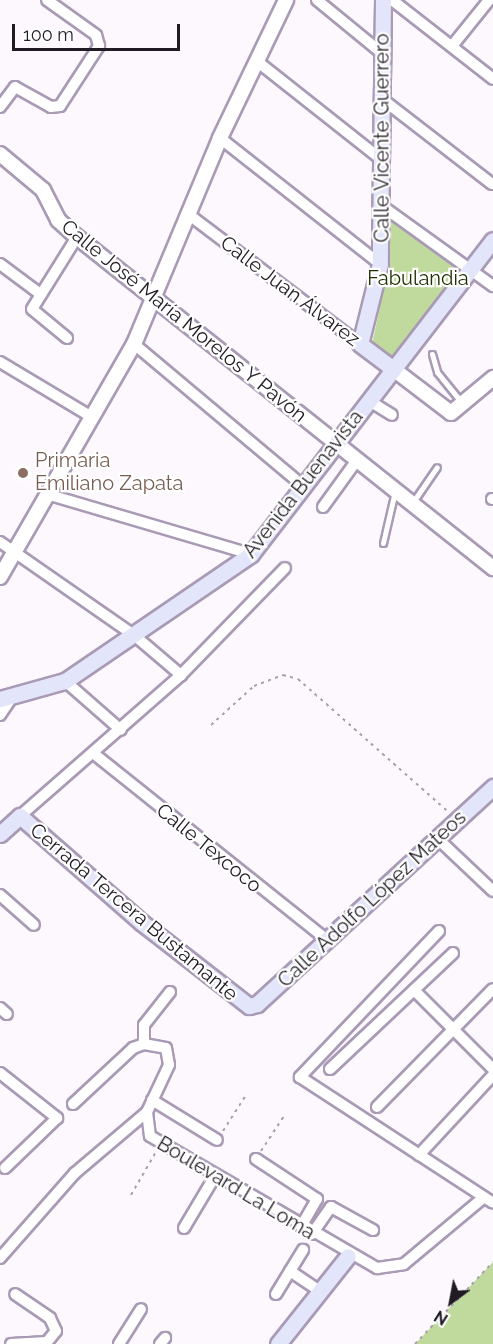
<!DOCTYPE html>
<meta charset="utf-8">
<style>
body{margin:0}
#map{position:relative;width:493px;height:1344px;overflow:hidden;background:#fcf8fe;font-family:Raleway,sans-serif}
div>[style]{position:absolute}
.green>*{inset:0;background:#c0da9d}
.path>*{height:2px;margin-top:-1px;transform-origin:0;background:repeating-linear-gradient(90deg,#a7a2aa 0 3px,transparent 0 7.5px)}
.roads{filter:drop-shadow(2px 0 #a99ab5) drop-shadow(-2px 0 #a99ab5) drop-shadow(0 2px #a99ab5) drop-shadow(0 -2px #a99ab5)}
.service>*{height:5px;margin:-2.5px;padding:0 2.5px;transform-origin:2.5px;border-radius:2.5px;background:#fff}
.minor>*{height:10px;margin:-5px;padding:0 5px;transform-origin:5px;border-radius:5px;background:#fff}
.tertiary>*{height:14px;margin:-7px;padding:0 7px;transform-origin:7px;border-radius:7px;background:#fff}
.secondary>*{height:15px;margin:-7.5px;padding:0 7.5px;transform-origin:7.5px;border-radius:7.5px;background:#e3e6fa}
.dots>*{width:16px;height:16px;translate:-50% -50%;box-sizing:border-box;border:3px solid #fff;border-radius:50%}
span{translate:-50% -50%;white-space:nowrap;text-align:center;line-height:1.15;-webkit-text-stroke:4.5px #fff;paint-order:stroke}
.street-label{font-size:20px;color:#211b25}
.park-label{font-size:20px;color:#203001}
.education-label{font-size:20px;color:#785e54}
.left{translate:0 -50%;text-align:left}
.north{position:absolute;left:421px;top:1272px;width:60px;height:60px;-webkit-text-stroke:4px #fff;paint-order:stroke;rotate:212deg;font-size:16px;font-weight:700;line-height:24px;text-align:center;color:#211b25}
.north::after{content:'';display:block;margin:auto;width:21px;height:27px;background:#211b25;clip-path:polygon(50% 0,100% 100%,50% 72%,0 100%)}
.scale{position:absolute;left:12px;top:24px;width:168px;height:27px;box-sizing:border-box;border:3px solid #211b25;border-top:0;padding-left:8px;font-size:18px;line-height:21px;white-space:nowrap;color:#211b25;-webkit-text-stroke:4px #fff;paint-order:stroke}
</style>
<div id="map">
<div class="green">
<i style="clip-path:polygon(389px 216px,462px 272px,392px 364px,371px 348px,387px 275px)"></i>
<i style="clip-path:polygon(493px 1262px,493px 1344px,415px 1344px)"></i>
</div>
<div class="path">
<i style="left:211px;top:725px;width:58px;rotate:-42.2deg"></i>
<i style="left:254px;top:686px;width:31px;rotate:-21deg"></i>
<i style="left:283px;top:675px;width:16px;rotate:15deg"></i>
<i style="left:298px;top:679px;width:199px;rotate:41.5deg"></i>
<i style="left:223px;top:1131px;width:43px;rotate:-57.4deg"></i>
<i style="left:261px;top:1151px;width:42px;rotate:-56.7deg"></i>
<i style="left:131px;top:1195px;width:52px;rotate:-60deg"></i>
<i style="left:415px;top:1344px;width:113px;rotate:-46.4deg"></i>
</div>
<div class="roads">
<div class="service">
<i style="left:432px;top:354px;width:19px;rotate:74deg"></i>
<i style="left:437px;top:372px;width:40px;rotate:51deg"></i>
<i style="left:413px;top:502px;width:42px;rotate:-55.6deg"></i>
<i style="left:383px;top:543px;width:53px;rotate:-77deg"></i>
</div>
<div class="minor">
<i style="left:317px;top:0;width:85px;rotate:39.3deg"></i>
<i style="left:392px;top:0;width:128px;rotate:38deg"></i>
<i style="left:452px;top:46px;width:59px;rotate:-51.2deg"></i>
<i style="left:258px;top:62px;width:157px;rotate:38.3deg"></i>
<i style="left:382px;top:99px;width:139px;rotate:37.7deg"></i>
<i style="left:0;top:107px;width:25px;rotate:-53deg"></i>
<i style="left:15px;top:87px;width:41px;rotate:29.1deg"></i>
<i style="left:51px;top:107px;width:9px;rotate:-6deg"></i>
<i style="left:60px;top:106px;width:72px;rotate:-57deg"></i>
<i style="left:99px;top:46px;width:11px;rotate:-105deg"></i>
<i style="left:96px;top:35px;width:60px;rotate:-144.5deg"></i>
<i style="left:220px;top:138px;width:204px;rotate:38.2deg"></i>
<i style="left:382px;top:206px;width:137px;rotate:35.8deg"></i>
<i style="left:188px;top:214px;width:216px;rotate:37.1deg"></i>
<i style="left:0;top:264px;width:49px;rotate:36.6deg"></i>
<i style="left:67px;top:338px;width:45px;rotate:-140.4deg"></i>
<i style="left:32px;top:309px;width:85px;rotate:-58deg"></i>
<i style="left:134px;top:344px;width:221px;rotate:40deg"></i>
<i style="left:0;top:362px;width:107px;rotate:30.9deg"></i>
<i style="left:368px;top:400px;width:28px;rotate:32deg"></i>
<i style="left:50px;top:495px;width:209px;rotate:16.4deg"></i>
<i style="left:492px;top:499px;width:1px"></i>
<i style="left:323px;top:507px;width:58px;rotate:-54.1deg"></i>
<i style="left:0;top:542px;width:163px;rotate:34.8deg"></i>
<i style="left:134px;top:635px;width:62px;rotate:40.4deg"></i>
<i style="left:65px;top:681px;width:74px;rotate:41.2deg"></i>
<i style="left:0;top:715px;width:22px;rotate:-56deg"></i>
<i style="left:93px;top:753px;width:300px;rotate:38.6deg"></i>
<i style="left:20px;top:816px;width:214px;rotate:-41.2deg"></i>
<i style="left:181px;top:675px;width:149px;rotate:-45.8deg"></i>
<i style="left:437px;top:838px;width:77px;rotate:43.4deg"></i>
<i style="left:0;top:895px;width:45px;rotate:41.4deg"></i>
<i style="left:439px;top:931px;width:202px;rotate:133.6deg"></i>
<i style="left:300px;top:1077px;width:230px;rotate:33.1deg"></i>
<i style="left:414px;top:990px;width:112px;rotate:45deg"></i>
<i style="left:0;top:1008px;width:9px;rotate:41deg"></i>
<i style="left:144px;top:1044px;width:19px;rotate:-90deg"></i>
<i style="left:144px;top:1025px;width:42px;rotate:-51.8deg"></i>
<i style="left:330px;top:1069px;width:169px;rotate:-43.3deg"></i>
<i style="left:0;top:1073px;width:73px;rotate:38.3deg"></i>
<i style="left:57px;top:1118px;width:72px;rotate:136.1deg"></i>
<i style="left:152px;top:1100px;width:76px;rotate:31.6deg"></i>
<i style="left:73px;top:1104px;width:82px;rotate:-43deg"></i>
<i style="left:133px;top:1048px;width:12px;rotate:-20deg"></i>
<i style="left:144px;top:1044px;width:22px;rotate:10deg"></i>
<i style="left:166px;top:1048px;width:17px;rotate:80deg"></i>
<i style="left:169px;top:1065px;width:52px;rotate:115.1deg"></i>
<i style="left:147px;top:1112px;width:24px;rotate:83deg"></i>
<i style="left:150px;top:1136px;width:263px;rotate:30.2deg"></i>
<i style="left:377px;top:1268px;width:27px;rotate:-8deg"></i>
<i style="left:404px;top:1264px;width:104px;rotate:-39.9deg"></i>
<i style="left:377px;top:1107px;width:165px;rotate:-45.5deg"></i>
<i style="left:419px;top:1155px;width:109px;rotate:-47.2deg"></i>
<i style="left:256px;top:1159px;width:73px;rotate:33.3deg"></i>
<i style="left:317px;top:1199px;width:32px;rotate:120deg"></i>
<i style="left:184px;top:1228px;width:61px;rotate:-59.2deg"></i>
<i style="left:312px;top:1234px;width:33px;rotate:-55deg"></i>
<i style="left:331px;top:1207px;width:48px;rotate:28.7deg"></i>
<i style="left:0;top:1258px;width:113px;rotate:-48.6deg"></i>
<i style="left:75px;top:1173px;width:94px;rotate:-40.3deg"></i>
<i style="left:290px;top:1271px;width:36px;rotate:34deg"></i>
<i style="left:276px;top:1294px;width:52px;rotate:-58.5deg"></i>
<i style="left:11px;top:1344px;width:36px;rotate:-3deg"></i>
<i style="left:47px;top:1342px;width:14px;rotate:-51deg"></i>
<i style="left:56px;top:1331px;width:14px;rotate:-115deg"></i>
<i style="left:50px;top:1318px;width:42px;rotate:-145.6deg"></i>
<i style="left:119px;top:1344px;width:41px;rotate:-57.8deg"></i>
<i style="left:160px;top:1344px;width:8px;rotate:-50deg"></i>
</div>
<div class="tertiary">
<i style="left:0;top:154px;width:56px;rotate:39.9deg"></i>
<i style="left:43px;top:190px;width:34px;rotate:63deg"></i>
<i style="left:58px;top:220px;width:25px;rotate:42deg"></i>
<i style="left:77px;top:237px;width:532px;rotate:38.51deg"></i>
<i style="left:392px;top:368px;width:74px;rotate:37.3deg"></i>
<i style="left:451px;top:413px;width:55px;rotate:-39.8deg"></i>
<i style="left:0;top:577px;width:269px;rotate:-60.1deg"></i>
<i style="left:134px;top:344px;width:223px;rotate:-67.3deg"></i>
<i style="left:220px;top:138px;width:153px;rotate:-64.4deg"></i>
</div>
<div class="secondary">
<i style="left:383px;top:0;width:264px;rotate:90.7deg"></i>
<i style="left:380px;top:264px;width:82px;rotate:104deg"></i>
<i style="left:360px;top:344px;width:40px;rotate:37deg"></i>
<i style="left:0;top:699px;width:67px;rotate:-15.5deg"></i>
<i style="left:65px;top:681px;width:225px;rotate:-34.3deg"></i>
<i style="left:251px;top:554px;width:396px;rotate:-52.4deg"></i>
<i style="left:0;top:834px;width:27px;rotate:-42deg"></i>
<i style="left:20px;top:816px;width:161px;rotate:41.2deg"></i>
<i style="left:141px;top:922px;width:137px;rotate:37.9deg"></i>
<i style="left:249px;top:1006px;width:8px;rotate:-14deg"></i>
<i style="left:257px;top:1004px;width:321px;rotate:-42.6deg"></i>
<i style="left:278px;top:1344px;width:112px;rotate:-51.5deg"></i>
</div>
</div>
<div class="dots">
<i style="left:23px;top:473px;background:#8d6e63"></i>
</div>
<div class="street-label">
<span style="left:382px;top:138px;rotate:-90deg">Calle Vicente Guerrero</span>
<span style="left:290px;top:291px;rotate:37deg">Calle Juan Álvarez</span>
<span style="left:184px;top:321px;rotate:39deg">Calle José María Morelos Y Pavón</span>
<span style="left:303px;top:484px;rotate:-52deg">Avenida Buenavista</span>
<span style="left:209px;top:848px;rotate:39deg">Calle Texcoco</span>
<span style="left:372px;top:899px;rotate:-43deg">Calle Adolfo López Mateos</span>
<span style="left:134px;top:912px;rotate:40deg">Cerrada Tercera Bustamante</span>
<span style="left:236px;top:1188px;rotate:31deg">Boulevard La Loma</span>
</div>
<div class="park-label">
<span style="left:418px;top:278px">Fabulandia</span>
</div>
<div class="education-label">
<span class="left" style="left:35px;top:472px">Primaria<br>Emiliano Zapata</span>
</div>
<div class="north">N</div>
<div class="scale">100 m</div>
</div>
